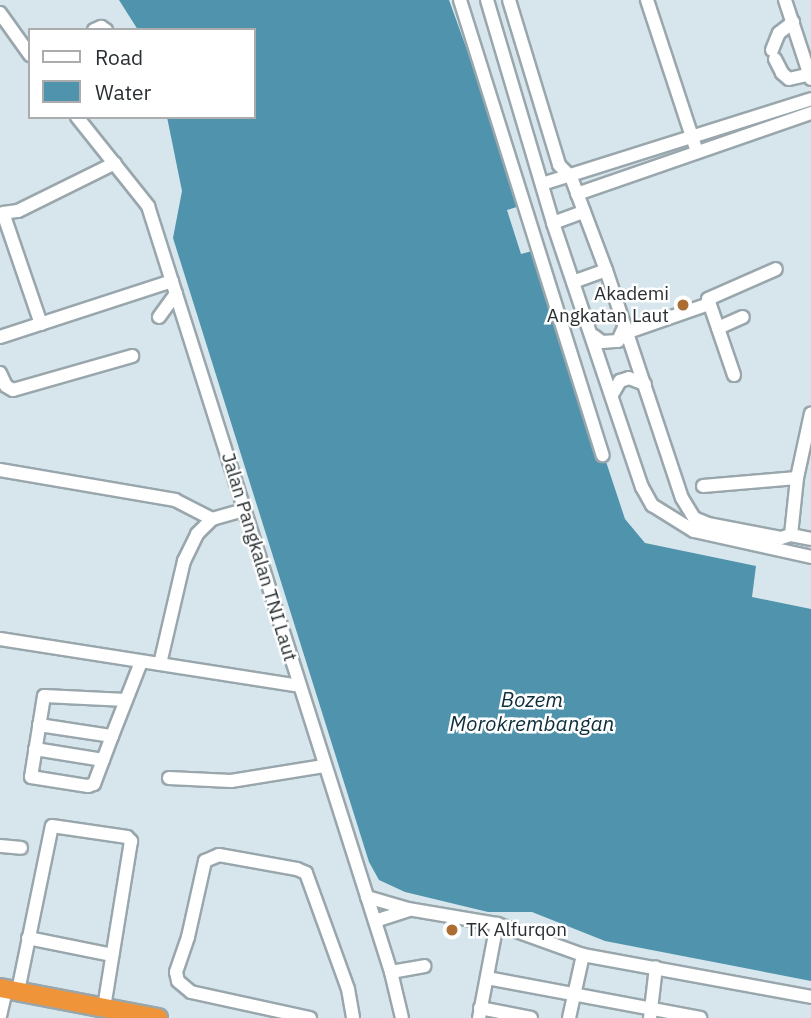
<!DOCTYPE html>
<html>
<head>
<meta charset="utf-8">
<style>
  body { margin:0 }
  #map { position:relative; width:811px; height:1018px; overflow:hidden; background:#d7e6ed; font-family:"IBM Plex Sans",sans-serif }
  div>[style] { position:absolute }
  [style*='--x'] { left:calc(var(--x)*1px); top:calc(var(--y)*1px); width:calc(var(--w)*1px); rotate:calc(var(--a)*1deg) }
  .water>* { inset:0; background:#4f93ac }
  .roads { filter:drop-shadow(2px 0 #99a7ad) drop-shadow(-2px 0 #99a7ad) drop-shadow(0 2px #99a7ad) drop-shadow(0 -2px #99a7ad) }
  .minor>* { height:12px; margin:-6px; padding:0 6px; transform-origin:6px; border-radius:6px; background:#fff }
  .highway>* { height:18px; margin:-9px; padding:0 9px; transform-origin:9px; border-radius:9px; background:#f09439 }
  .dots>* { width:19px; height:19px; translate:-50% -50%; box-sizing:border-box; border:4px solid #fff; border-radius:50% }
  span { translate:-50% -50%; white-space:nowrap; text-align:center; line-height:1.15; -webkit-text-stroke:5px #fff; paint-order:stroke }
  .poi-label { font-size:19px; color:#2a3032 }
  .right { translate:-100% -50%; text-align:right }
  .left { translate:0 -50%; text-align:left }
  .street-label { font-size:19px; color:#2a3032 }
  .water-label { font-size:21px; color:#0d2e3a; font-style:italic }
  .legend { position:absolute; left:28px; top:28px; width:228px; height:91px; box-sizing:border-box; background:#fff; border:2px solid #aaacad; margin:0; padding:9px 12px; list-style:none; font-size:21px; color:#2a3032 }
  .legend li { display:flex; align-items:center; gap:14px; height:35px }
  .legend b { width:35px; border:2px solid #aaacad }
</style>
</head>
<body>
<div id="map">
  <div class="water">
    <i style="clip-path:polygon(119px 0,449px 0,523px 205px,507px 210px,521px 254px,536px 250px,625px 519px,645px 543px,756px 566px,752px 597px,811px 609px,811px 981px,605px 941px,532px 912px,488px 912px,405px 892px,379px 880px,369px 862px,173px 238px,182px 191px,167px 117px,254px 117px,254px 30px,138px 30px)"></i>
  </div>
  <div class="roads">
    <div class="minor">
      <i style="--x:460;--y:0;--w:477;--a:72.6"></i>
      <i style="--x:487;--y:0;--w:233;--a:73.5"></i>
      <i style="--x:553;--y:223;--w:279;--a:71.4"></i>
      <i style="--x:642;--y:487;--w:21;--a:61"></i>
      <i style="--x:652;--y:505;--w:49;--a:31.8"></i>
      <i style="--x:694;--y:531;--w:120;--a:12.5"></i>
      <i style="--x:509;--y:0;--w:172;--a:73.1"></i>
      <i style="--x:559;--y:165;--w:17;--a:45"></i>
      <i style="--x:571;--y:177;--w:99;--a:69.4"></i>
      <i style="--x:606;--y:270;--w:240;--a:71.6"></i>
      <i style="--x:682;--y:498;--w:23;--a:59"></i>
      <i style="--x:694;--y:518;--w:15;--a:23"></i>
      <i style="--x:708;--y:524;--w:74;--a:10.9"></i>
      <i style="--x:781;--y:538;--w:10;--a:-17"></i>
      <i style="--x:791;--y:535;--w:20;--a:11"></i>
      <i style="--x:647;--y:0;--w:154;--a:71.8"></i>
      <i style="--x:785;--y:0;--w:83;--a:71.8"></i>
      <i style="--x:0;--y:13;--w:52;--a:54.5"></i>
      <i style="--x:94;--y:30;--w:8;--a:-23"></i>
      <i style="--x:101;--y:27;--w:6;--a:31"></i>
      <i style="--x:772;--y:50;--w:18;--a:-68"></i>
      <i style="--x:779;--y:33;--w:18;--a:-38"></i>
      <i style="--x:775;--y:59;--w:16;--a:63"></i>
      <i style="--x:782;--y:73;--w:9;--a:41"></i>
      <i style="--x:789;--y:79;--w:22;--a:-13"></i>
      <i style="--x:77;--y:117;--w:114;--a:51.4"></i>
      <i style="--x:148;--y:206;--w:804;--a:72.4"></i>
      <i style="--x:391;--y:972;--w:47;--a:76.6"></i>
      <i style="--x:542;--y:184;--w:282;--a:-17.5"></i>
      <i style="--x:577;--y:194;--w:248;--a:-19.1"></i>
      <i style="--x:553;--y:223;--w:33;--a:-20"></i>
      <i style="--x:573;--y:282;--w:35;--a:-20"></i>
      <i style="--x:159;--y:317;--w:29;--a:-54"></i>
      <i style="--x:41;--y:324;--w:117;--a:-108.9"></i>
      <i style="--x:3;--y:213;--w:15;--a:-8"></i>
      <i style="--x:18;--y:211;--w:108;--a:-26.3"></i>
      <i style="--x:718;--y:328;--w:27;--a:-24"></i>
      <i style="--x:628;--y:332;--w:86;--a:-19.1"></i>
      <i style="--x:594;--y:336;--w:10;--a:37"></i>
      <i style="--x:602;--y:342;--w:16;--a:-4"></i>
      <i style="--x:618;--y:341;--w:17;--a:-66"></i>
      <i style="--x:0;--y:337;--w:181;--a:-18"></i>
      <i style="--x:0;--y:373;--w:14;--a:65"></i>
      <i style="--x:6;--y:386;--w:8;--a:30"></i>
      <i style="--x:13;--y:390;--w:124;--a:-15.9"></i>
      <i style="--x:734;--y:375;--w:80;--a:-108.9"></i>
      <i style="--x:708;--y:299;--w:74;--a:-23.8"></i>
      <i style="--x:613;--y:393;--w:14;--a:-60"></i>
      <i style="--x:620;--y:381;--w:9;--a:-18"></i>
      <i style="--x:629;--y:378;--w:17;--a:21"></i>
      <i style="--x:0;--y:470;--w:178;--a:9.7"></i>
      <i style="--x:175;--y:500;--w:42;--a:27.2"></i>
      <i style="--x:703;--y:486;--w:94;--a:-4.9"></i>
      <i style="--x:791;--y:535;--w:57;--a:-84"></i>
      <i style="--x:797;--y:478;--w:66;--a:-77.8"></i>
      <i style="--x:0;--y:639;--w:303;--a:8.9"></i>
      <i style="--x:160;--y:664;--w:106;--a:-76.9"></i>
      <i style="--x:184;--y:561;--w:30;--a:-64"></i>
      <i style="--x:197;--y:534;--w:21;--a:-45"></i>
      <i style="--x:212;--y:519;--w:33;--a:-16"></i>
      <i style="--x:126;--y:700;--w:82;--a:-177.2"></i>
      <i style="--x:44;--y:696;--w:82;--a:99.1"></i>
      <i style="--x:31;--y:777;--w:58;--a:9"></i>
      <i style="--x:88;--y:786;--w:6;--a:-18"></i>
      <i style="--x:94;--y:784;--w:51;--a:-69.4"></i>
      <i style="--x:112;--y:736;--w:79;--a:-68.6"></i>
      <i style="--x:39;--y:725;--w:74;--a:8.6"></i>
      <i style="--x:35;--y:749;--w:69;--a:9.2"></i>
      <i style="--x:169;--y:778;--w:62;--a:2.8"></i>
      <i style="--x:231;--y:781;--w:94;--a:-9.2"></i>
      <i style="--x:0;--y:846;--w:21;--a:5"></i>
      <i style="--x:367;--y:897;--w:43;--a:16.3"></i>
      <i style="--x:408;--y:909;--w:90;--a:9.6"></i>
      <i style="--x:497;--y:924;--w:91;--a:19.8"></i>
      <i style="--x:583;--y:955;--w:232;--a:10.4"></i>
      <i style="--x:375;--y:921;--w:35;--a:-18"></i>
      <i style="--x:28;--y:938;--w:86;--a:11.4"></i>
      <i style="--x:391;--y:972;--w:34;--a:-10"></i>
      <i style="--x:487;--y:978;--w:217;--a:10.6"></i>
      <i style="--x:18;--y:991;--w:168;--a:-78.4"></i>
      <i style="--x:52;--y:826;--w:76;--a:8.3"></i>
      <i style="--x:127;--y:837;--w:6;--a:45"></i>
      <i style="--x:131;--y:841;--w:169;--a:99.2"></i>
      <i style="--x:480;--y:1008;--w:52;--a:11.1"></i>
      <i style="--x:0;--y:1016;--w:27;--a:-77"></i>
      <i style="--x:310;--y:1018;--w:122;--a:-167.7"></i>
      <i style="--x:191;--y:992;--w:17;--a:-140"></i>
      <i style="--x:178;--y:981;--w:9;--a:-103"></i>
      <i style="--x:176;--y:972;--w:37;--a:-71"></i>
      <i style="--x:188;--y:937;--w:78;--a:-77.4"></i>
      <i style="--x:205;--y:861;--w:15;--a:-23"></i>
      <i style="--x:219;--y:855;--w:79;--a:10.2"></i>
      <i style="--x:297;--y:869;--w:10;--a:24"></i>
      <i style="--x:306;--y:873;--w:123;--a:70.1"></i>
      <i style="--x:348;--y:989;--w:29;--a:80"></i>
      <i style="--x:479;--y:1018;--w:96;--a:-79.2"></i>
      <i style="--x:569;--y:1018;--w:65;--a:-77.5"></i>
      <i style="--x:650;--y:1018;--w:51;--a:-83.3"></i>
    </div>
    <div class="highway">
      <i style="--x:0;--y:988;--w:161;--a:10.8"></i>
    </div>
  </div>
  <div class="dots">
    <i style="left:683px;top:305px;background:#ab6d32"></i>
    <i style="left:452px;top:930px;background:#ab6d32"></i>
  </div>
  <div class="poi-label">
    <span class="right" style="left:669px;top:305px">Akademi<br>Angkatan Laut</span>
    <span class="left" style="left:466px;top:930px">TK Alfurqon</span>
  </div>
  <div class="street-label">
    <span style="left:259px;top:557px;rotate:73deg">Jalan Pangkalan TNI Laut</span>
  </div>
  <div class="water-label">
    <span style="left:532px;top:711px">Bozem<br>Morokrembangan</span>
  </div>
  <ul class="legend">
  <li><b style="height:9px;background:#fff"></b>Road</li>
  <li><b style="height:19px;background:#4f93ac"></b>Water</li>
  </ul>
</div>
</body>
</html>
